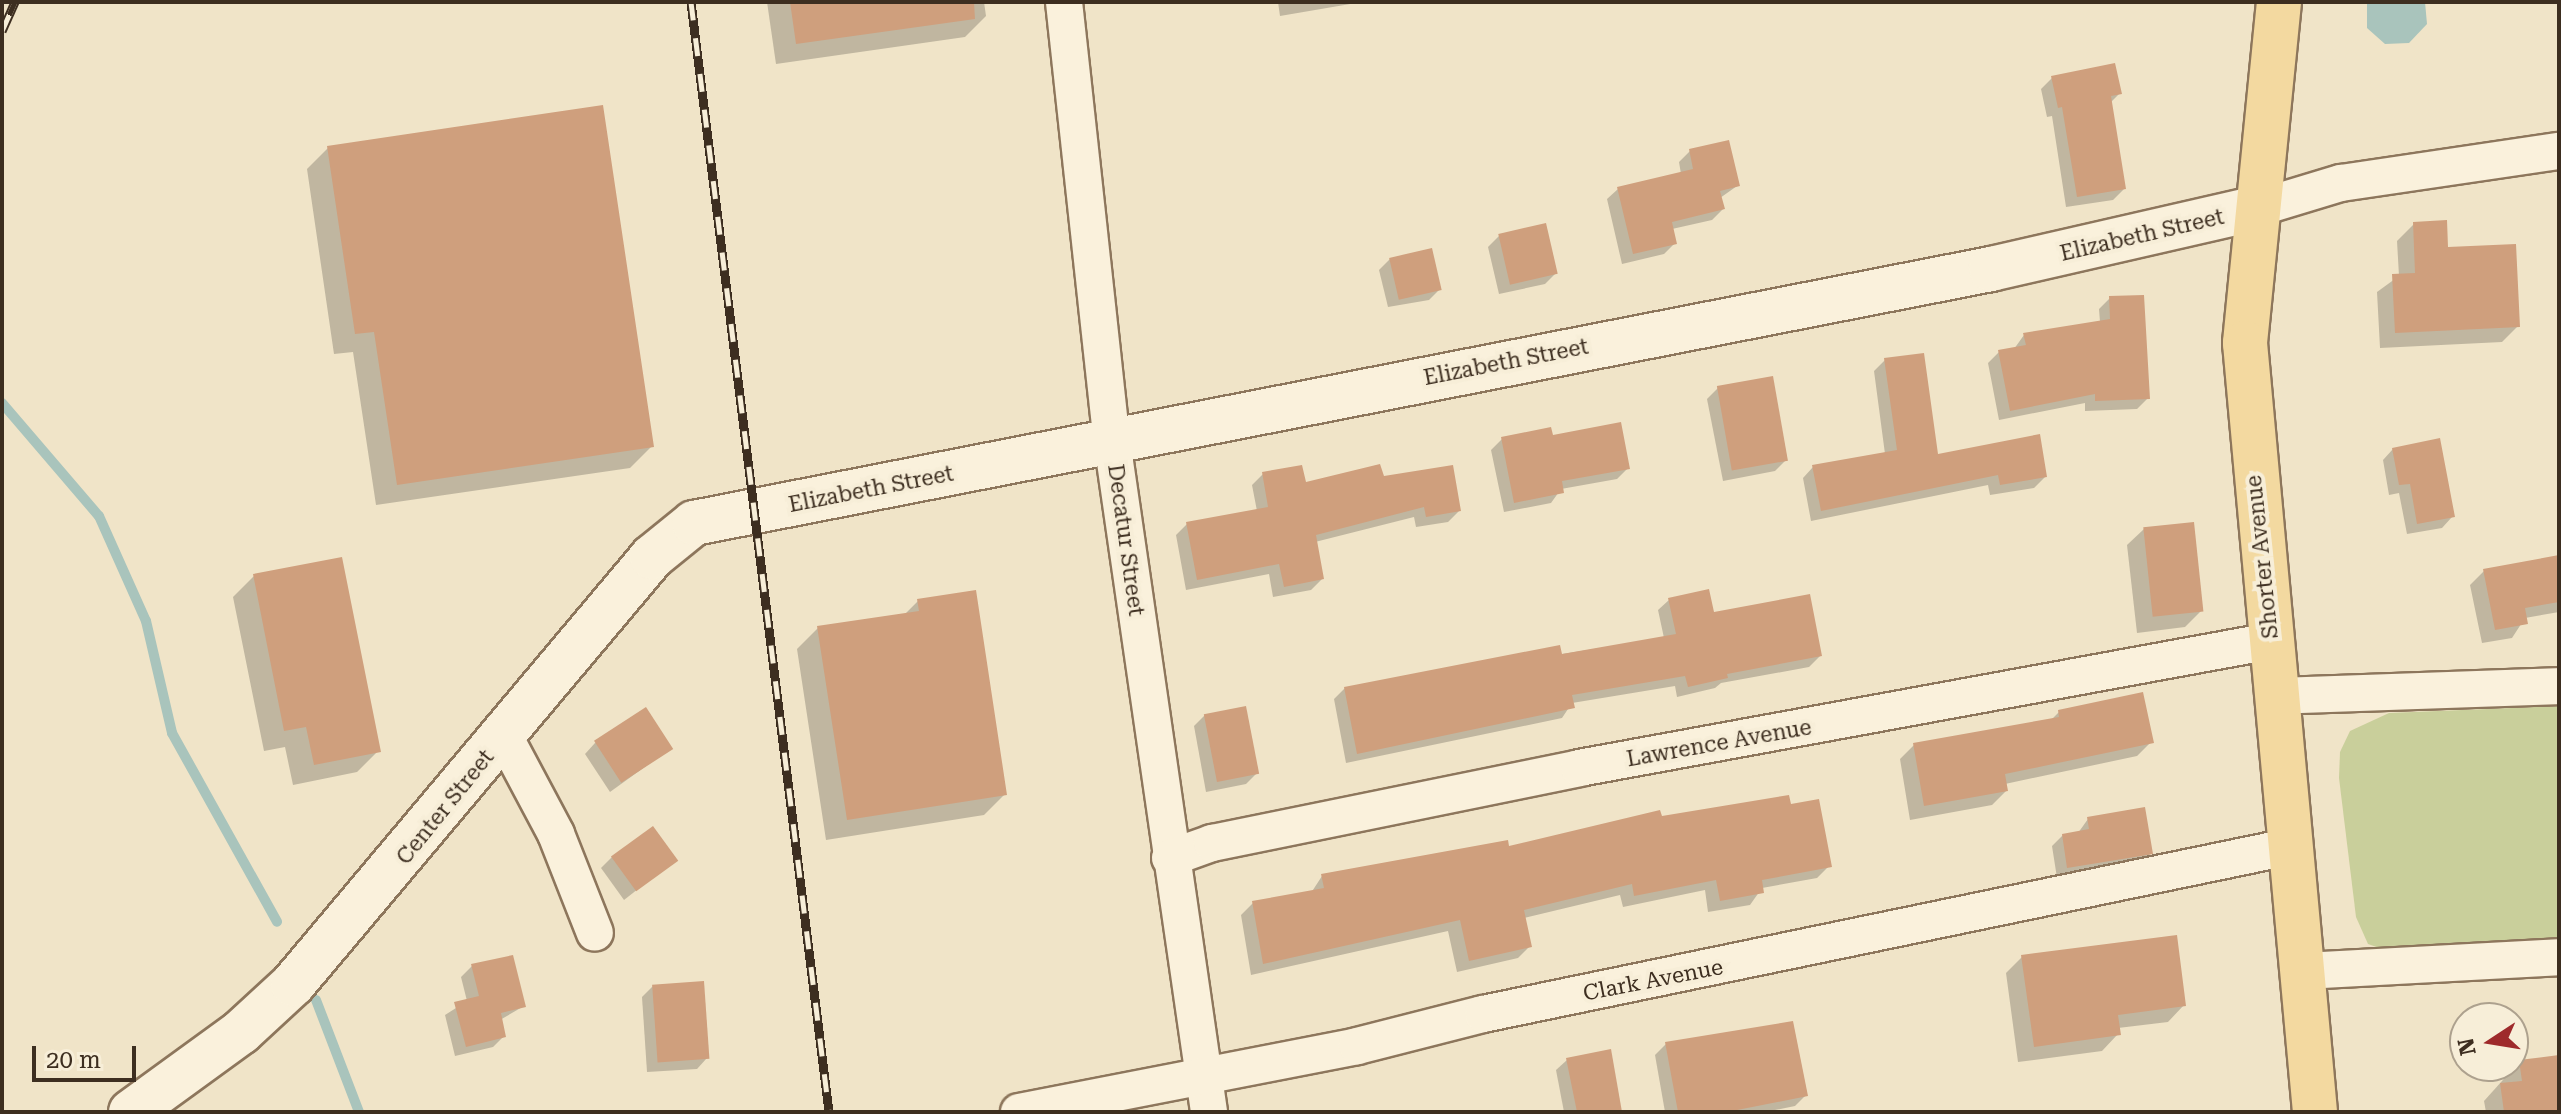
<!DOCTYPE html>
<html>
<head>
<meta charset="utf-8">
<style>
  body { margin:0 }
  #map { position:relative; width:2561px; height:1114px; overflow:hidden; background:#f0e4c8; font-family:"Roboto Serif",serif }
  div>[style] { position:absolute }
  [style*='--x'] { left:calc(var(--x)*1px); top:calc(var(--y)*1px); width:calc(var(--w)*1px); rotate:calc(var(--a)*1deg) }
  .green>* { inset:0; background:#c9cf9b }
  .water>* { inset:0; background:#a9c4bc }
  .shadow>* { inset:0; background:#0003 }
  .stream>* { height:10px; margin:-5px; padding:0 5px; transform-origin:5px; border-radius:5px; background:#a9c4bc }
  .building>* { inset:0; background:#cf9f7d; transform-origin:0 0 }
  .roads { filter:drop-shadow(2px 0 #8d765c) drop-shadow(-2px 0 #8d765c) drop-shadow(0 2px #8d765c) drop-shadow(0 -2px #8d765c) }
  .minor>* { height:36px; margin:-18px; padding:0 18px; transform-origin:18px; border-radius:18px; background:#faf1dc }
  .tertiary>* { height:44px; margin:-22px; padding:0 22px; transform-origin:22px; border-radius:22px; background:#faf1dc }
  .primary>* { height:44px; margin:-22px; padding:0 22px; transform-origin:22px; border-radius:22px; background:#f3d9a0 }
  .rail>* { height:9px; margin-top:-4.5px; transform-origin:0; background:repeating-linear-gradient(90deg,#f7eed8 0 18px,#3d2e20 0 36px); box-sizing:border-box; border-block:2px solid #3d2e20 }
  span { translate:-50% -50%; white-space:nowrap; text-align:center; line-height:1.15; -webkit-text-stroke:8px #f7eed8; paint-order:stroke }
  .street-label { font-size:22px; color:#3d2e20 }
  .frame { position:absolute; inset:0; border:4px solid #3d2e20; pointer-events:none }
  .north { position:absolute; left:2449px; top:1002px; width:80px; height:80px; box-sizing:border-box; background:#f7eed8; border:2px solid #ada18e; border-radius:50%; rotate:258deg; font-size:22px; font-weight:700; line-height:32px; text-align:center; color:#3d2e20 }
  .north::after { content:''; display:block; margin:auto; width:28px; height:36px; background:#9e2a2b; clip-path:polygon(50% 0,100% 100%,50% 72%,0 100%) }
  .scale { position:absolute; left:32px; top:1046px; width:104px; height:36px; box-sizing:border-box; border:4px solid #3d2e20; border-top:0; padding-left:10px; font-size:24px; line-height:28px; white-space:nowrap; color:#3d2e20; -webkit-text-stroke:6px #f7eed8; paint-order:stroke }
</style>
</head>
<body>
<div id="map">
  <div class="green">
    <i style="clip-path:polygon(2559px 706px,2559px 943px,2388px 951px,2368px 944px,2356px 917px,2339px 778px,2340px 752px,2350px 731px,2389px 713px)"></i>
  </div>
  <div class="water">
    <i style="clip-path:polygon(2367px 2px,2425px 2px,2427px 24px,2409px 43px,2385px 44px,2367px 28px)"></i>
  </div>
  <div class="shadow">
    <i style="clip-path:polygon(767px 2px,984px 2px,986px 16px,965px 37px,776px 64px)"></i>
    <i style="clip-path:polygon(1278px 2px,1362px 2px,1280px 16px)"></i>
    <i style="clip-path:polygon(2052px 78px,2119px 94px,2110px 103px,2124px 189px,2113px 200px,2066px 207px,2052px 116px,2047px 117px,2041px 89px)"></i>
    <i style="clip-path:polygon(328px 148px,651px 447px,630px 468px,376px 505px,353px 352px,334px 354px,307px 169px)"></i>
    <i style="clip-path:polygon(1690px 151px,1737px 186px,1720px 198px,1723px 209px,1712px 220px,1672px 229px,1675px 243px,1664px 254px,1622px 264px,1607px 199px,1618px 189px,1681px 174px,1679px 162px)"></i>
    <i style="clip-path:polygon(2414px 224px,2446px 249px,2518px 326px,2502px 342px,2380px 348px,2377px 292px,2399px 276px,2397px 241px)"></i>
    <i style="clip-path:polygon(1499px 236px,1556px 273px,1545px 284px,1499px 294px,1488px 247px)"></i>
    <i style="clip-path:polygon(1390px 259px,1440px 289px,1429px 300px,1388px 307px,1379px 270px)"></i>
    <i style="clip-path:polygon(2110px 298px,2148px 398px,2137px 409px,2085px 411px,2085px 403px,1999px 420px,1988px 363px,1999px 352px,2014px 349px,2024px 335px,2100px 322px,2099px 309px)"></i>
    <i style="clip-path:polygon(1885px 360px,1936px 456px,2045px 477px,2034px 488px,1990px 495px,1988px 485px,1811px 521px,1803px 478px,1813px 467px,1885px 454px,1874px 371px)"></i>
    <i style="clip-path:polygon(1718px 388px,1786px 460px,1775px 471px,1723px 481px,1707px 399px)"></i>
    <i style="clip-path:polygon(1551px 437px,1628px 468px,1617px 479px,1561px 489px,1551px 503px,1504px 512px,1491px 450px,1502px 439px)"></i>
    <i style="clip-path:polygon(2393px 449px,2452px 517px,2442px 528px,2407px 534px,2399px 493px,2389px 495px,2383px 460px)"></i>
    <i style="clip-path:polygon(1263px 474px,1304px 485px,1382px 479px,1459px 511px,1448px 522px,1416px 527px,1414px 517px,1315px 542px,1322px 579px,1311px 590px,1273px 597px,1269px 574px,1186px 590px,1176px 535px,1187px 524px,1257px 511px,1252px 485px)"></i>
    <i style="clip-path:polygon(2144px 529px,2201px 611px,2185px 627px,2137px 633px,2127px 545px)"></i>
    <i style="clip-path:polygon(2559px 560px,2559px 612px,2525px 618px,2512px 638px,2482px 643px,2470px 585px,2484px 571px)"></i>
    <i style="clip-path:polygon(254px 576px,378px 751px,357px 772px,293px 785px,285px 747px,264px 751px,233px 597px)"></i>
    <i style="clip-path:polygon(1669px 600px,1820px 656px,1809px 667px,1721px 683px,1715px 688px,1677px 697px,1675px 686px,1572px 703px,1562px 718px,1346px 763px,1334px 699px,1345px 688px,1664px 638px,1658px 610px)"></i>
    <i style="clip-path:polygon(918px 601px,1005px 794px,984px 815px,826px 840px,797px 649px,818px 628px,904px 615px)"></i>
    <i style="clip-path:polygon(2059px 712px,2151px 742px,2137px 756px,2005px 784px,2006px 791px,1992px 805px,1910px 820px,1900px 759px,1914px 745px,2050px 721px)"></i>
    <i style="clip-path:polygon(1205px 715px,1257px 773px,1246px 784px,1206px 792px,1194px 726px)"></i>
    <i style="clip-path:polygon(595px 743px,671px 748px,610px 792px,585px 754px)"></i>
    <i style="clip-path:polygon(1789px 806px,1829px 866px,1817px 878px,1762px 888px,1750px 905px,1708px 912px,1705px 890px,1623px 907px,1620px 895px,1524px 918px,1530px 946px,1518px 958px,1457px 972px,1448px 931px,1251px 975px,1241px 915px,1253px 903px,1311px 893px,1322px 876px,1508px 848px,1660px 818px)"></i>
    <i style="clip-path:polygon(2088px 819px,2151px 853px,2140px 864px,2057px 878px,2052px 846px,2063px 835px,2078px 833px)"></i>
    <i style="clip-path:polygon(612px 857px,675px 860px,624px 900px,601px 868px)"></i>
    <i style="clip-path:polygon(2022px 957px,2184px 1005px,2168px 1022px,2118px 1028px,2118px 1034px,2102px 1051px,2018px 1062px,2006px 973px)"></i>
    <i style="clip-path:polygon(472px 966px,524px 1006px,500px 1020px,504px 1036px,493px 1047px,455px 1056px,445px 1015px,467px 1001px,461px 977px)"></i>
    <i style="clip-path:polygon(653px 986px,707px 1058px,697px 1069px,647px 1072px,642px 997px)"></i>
    <i style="clip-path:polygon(1666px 1044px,1806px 1095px,1795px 1106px,1765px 1112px,1665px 1112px,1655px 1055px)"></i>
    <i style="clip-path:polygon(2559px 1057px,2559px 1112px,2486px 1112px,2484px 1101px,2520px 1061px)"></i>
    <i style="clip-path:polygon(1567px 1060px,1620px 1112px,1564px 1112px,1556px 1070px)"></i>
  </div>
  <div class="stream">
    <i style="--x:2;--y:403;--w:149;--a:49.4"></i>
    <i style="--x:99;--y:516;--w:115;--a:65.9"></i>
    <i style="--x:146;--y:621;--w:115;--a:76.9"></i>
    <i style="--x:172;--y:733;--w:216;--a:60.9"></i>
    <i style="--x:316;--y:1000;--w:120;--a:69"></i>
  </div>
  <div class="building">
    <i style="clip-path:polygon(790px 2px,974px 2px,975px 19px,796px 44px)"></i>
    <i style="clip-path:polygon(2115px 63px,2122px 94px,2111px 96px,2126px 189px,2077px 197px,2062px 107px,2058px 108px,2051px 76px)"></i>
    <i style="clip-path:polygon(603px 105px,654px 447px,397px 485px,374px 332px,355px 334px,327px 146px)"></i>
    <i style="clip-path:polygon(1729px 140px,1740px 186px,1720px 191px,1725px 209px,1672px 222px,1677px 244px,1633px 254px,1617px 187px,1693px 169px,1689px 149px)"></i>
    <i style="clip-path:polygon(2447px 220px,2448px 247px,2516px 244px,2520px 327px,2395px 333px,2392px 274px,2415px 273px,2413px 222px)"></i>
    <i style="left:1546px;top:223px;width:52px;height:49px;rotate:77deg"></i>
    <i style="left:1432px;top:248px;width:43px;height:44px;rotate:77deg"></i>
    <i style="clip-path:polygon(2144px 295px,2150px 399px,2095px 401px,2095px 394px,2010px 411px,1998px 350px,2026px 345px,2023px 333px,2110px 319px,2109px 296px)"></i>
    <i style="clip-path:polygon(1924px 353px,1938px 454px,2040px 434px,2047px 477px,2000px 485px,1998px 475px,1821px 511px,1812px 465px,1897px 450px,1884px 358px)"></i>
    <i style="left:1773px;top:376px;width:86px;height:57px;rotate:80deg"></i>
    <i style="clip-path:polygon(1621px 422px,1630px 469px,1562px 481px,1564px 493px,1514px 503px,1501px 437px,1551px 427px,1553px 435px)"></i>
    <i style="clip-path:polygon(2440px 438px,2455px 517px,2417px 524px,2410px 484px,2399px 485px,2392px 448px)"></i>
    <i style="clip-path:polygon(1380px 464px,1384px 476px,1453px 465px,1461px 511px,1426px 517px,1424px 507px,1316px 535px,1324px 579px,1284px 587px,1279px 564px,1197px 580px,1186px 522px,1268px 507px,1262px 472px,1302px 465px,1306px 482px)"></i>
    <i style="left:2194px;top:522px;width:90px;height:51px;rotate:84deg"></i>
    <i style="clip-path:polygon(2559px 555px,2559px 602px,2525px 608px,2528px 624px,2495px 630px,2483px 569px)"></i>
    <i style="clip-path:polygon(342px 557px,381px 752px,314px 765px,306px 727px,284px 731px,253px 574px)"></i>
    <i style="clip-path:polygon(1709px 589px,1714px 612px,1810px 594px,1822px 656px,1727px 674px,1728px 678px,1688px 687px,1685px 676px,1572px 695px,1575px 708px,1357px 754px,1344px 687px,1560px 645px,1562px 654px,1676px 634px,1668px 598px)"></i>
    <i style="clip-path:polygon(976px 590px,1007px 795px,847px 820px,817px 626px,919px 611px,917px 599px)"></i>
    <i style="clip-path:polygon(2143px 692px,2154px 743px,2005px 774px,2008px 791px,1924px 806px,1913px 743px,2059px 717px,2058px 710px)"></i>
    <i style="left:1246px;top:706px;width:69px;height:43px;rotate:79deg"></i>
    <i style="left:646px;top:707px;width:50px;height:62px;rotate:57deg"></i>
    <i style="clip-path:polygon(1789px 795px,1791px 804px,1819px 799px,1832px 867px,1762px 880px,1764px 893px,1720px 901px,1716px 880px,1634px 896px,1632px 884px,1524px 910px,1532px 947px,1469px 961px,1460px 920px,1263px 964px,1252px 901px,1324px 888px,1321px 874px,1508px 840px,1509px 846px,1660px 810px,1662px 816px)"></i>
    <i style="clip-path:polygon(2145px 807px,2153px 854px,2067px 868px,2062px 834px,2089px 829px,2087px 817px)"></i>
    <i style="left:653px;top:826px;width:43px;height:52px;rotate:54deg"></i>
    <i style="clip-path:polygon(2177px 935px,2186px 1006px,2118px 1015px,2121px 1035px,2034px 1047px,2021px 955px)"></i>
    <i style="clip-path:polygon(513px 955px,526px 1007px,501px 1013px,506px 1037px,466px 1047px,454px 1002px,479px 996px,471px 964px)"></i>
    <i style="left:704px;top:981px;width:78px;height:52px;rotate:86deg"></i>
    <i style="clip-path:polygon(1793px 1021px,1808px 1096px,1727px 1112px,1678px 1112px,1665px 1042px)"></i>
    <i style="clip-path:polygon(1611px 1049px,1622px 1112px,1577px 1112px,1566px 1058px)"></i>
    <i style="clip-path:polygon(2559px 1055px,2559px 1112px,2504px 1112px,2500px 1083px,2522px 1081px,2519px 1060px)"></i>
  </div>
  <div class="roads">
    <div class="minor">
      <i style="--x:1064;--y:2;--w:442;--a:83.8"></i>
      <i style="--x:1112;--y:441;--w:678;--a:81.77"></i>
      <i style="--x:2258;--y:208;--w:87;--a:-16.8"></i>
      <i style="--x:2341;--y:183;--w:220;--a:-8.4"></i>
      <i style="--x:2275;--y:696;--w:284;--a:-2"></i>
      <i style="--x:504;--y:736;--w:111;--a:62"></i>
      <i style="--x:556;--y:834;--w:106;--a:68.5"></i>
      <i style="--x:1170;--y:858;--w:45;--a:-19.7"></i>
      <i style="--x:1212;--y:843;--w:375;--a:-11.5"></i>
      <i style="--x:1579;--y:768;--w:704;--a:-10.4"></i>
      <i style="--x:2303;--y:971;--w:256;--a:-3.1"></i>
      <i style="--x:1019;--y:1112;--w:344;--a:-11"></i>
      <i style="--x:1357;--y:1046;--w:130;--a:-14.3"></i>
      <i style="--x:1483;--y:1014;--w:822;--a:-11.72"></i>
    </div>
    <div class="tertiary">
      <i style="--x:131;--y:1112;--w:136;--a:-36"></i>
      <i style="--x:241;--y:1032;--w:71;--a:-42.7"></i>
      <i style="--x:293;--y:984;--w:558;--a:-49.94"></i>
      <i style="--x:652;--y:557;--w:54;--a:-39"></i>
      <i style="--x:694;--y:523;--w:1322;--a:-11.08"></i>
      <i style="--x:1991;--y:269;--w:274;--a:-12.9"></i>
    </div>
    <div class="primary">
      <i style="--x:2279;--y:2;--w:343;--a:95.7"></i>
      <i style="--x:2245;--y:343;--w:772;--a:84.8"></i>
    </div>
  </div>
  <div class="rail">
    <i style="--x:691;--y:2;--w:1119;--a:82.91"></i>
    <i style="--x:2;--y:31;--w:32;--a:-66"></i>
  </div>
  <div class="street-label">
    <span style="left:2142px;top:235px;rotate:-13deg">Elizabeth Street</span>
    <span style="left:1506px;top:362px;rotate:-11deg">Elizabeth Street</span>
    <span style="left:871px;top:489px;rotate:-11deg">Elizabeth Street</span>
    <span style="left:1126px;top:540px;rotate:82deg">Decatur Street</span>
    <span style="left:2262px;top:557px;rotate:-96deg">Shorter Avenue</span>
    <span style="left:1719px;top:743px;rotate:-10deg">Lawrence Avenue</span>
    <span style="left:445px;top:807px;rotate:-51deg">Center Street</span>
    <span style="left:1653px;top:980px;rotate:-11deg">Clark Avenue</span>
  </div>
  <div class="frame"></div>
  <div class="north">N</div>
  <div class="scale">20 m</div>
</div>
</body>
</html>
